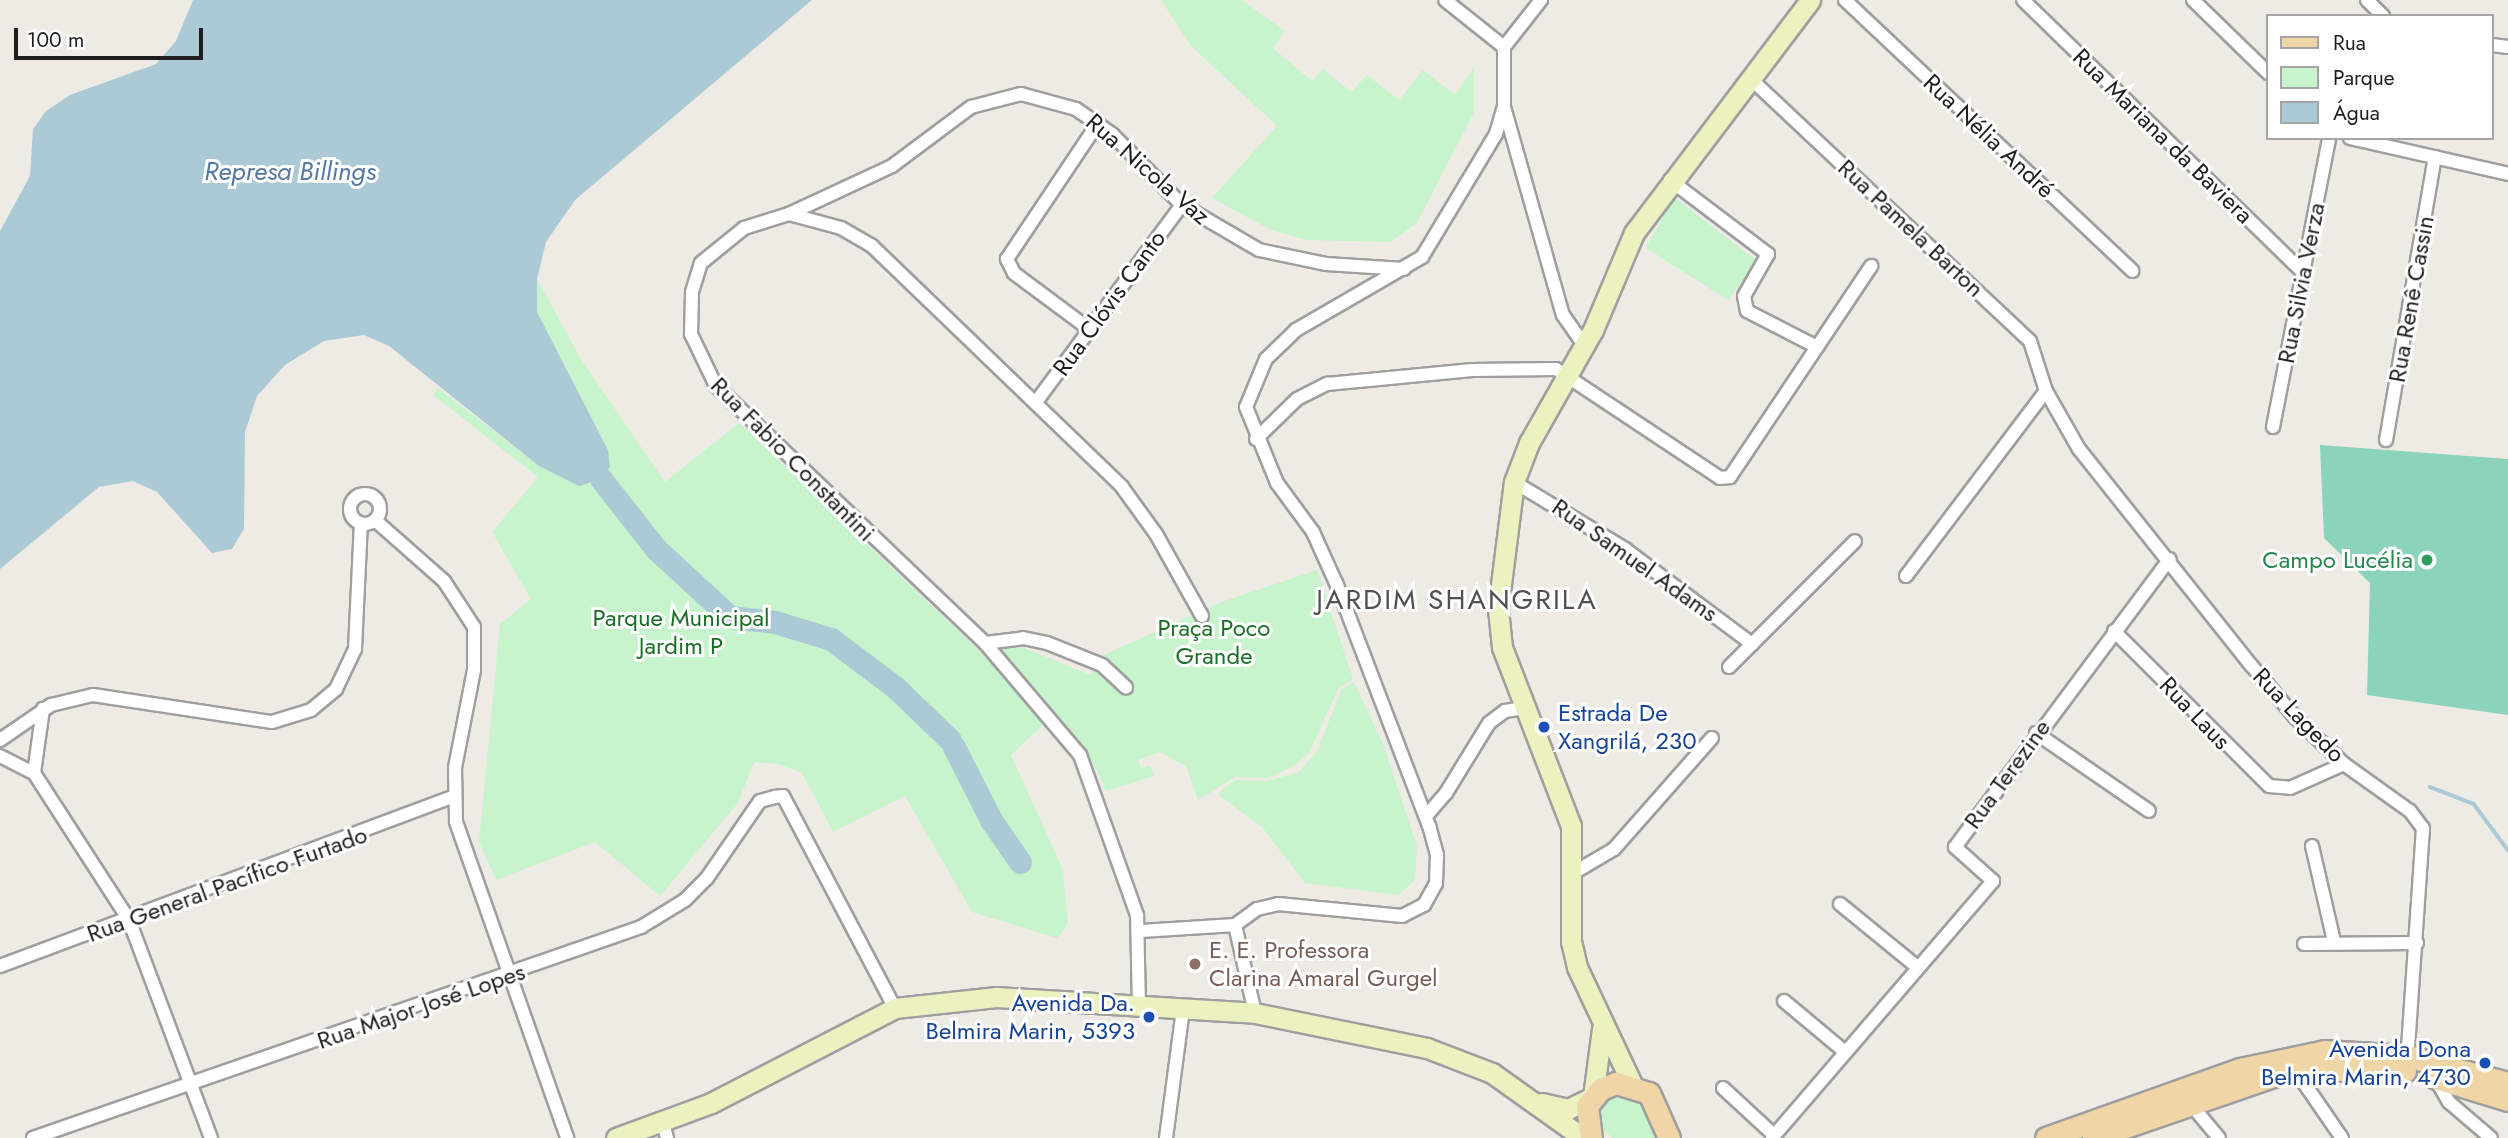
<!DOCTYPE html>
<html>
<head>
<meta charset="utf-8">
<style>
  body { margin:0 }
  #map { position:relative; width:2508px; height:1138px; overflow:hidden; background:#eeebe5; font-family:Jost,sans-serif }
  div>[style] { position:absolute }
  [style*='--x'] { left:calc(var(--x)*1px); top:calc(var(--y)*1px); width:calc(var(--w)*1px); rotate:calc(var(--a)*1deg) }
  .park>* { inset:0; background:#c7f3cd }
  .pitch>* { inset:0; background:#8cd3bc }
  .water>* { inset:0; background:#abcad6 }
  .stream>* { height:3.5px; margin:-1.75px; padding:0 1.75px; transform-origin:1.75px; border-radius:1.75px; background:#abcad6 }
  .river>* { height:23px; margin:-11.5px; padding:0 11.5px; transform-origin:11.5px; border-radius:11.5px; background:#abcad6 }
  .roads { filter:drop-shadow(2px 0 #9f9f9f) drop-shadow(-2px 0 #9f9f9f) drop-shadow(0 2px #9f9f9f) drop-shadow(0 -2px #9f9f9f) }
  .minor>* { height:12px; margin:-6px; padding:0 6px; transform-origin:6px; border-radius:6px; background:#fff }
  .minor>.ring { margin:-6px; padding:0; box-sizing:content-box; background:none; border:12px solid #fff; border-radius:50% }
  .secondary>* { height:19px; margin:-9.5px; padding:0 9.5px; transform-origin:9.5px; border-radius:9.5px; background:#ecf2bf }
  .primary>* { height:21px; margin:-10.5px; padding:0 10.5px; transform-origin:10.5px; border-radius:10.5px; background:#f0d5a7 }
  .dots>* { width:19px; height:19px; translate:-50% -50%; box-sizing:border-box; border:4px solid #fff; border-radius:50% }
  span { translate:-50% -50%; white-space:nowrap; text-align:center; line-height:1.15; -webkit-text-stroke:6px #fff; paint-order:stroke }
  .street-label { font-size:24px; color:#1e1e1e }
  .leisure-label { font-size:24px; color:#27864d }
  .right { translate:-100% -50%; text-align:right }
  .park-label { font-size:24px; color:#196f25 }
  .transit-label { font-size:24px; color:#164399 }
  .left { translate:0 -50%; text-align:left }
  .education-label { font-size:24px; color:#785e54 }
  .water-label { font-size:26px; color:#5678a2; font-style:italic }
  .quarter-label { font-size:28px; color:#515151; letter-spacing:2px }
  .legend { position:absolute; left:2266px; top:14px; width:228px; height:126px; box-sizing:border-box; background:#fff; border:2px solid #a5a5a5; margin:0; padding:9px 12px; list-style:none; font-size:21px; color:#1e1e1e }
  .legend li { display:flex; align-items:center; gap:14px; height:35px }
  .legend b { width:35px; border:2px solid #a5a5a5 }
  .scale { position:absolute; left:14px; top:28px; width:189px; height:32px; box-sizing:border-box; border:4px solid #1e1e1e; border-top:0; padding-left:9px; font-size:21px; line-height:24px; white-space:nowrap; color:#1e1e1e; -webkit-text-stroke:5px #fff; paint-order:stroke }
</style>
</head>
<body>
<div id="map">
  <div class="park">
    <i style="clip-path:polygon(1161px 0,1242px 0,1285px 31px,1273px 48px,1312px 81px,1323px 69px,1351px 92px,1367px 75px,1399px 100px,1423px 70px,1455px 95px,1474px 68px,1474px 112px,1417px 223px,1390px 242px,1307px 240px,1271px 230px,1212px 198px,1277px 126px,1191px 46px)"></i>
    <i style="clip-path:polygon(1674px 197px,1758px 262px,1728px 300px,1646px 248px)"></i>
    <i style="clip-path:polygon(537px 279px,582px 361px,665px 482px,739px 423px,991px 662px,1044px 724px,1011px 755px,1063px 870px,1068px 924px,1057px 938px,972px 912px,905px 796px,833px 832px,802px 773px,779px 764px,754px 762px,738px 803px,660px 896px,595px 842px,496px 880px,479px 842px,500px 624px,531px 599px,492px 532px,538px 477px,433px 395px,438px 388px,539px 466px,608px 450px,537px 312px)"></i>
    <i style="clip-path:polygon(1317px 570px,1353px 679px,1338px 689px,1309px 753px,1297px 764px,1269px 778px,1235px 777px,1198px 800px,1186px 766px,1160px 752px,1138px 760px,1141px 768px,1150px 765px,1154px 776px,1106px 791px,1094px 765px,997px 653px,1001px 645px,1024px 648px,1091px 675px,1099px 657px,1224px 601px)"></i>
    <i style="clip-path:polygon(1354px 682px,1383px 744px,1417px 846px,1415px 880px,1398px 895px,1305px 883px,1262px 827px,1217px 794px,1235px 780px,1268px 781px,1299px 772px,1316px 753px,1342px 689px)"></i>
    <i style="clip-path:polygon(1641px 1091px,1662px 1138px,1612px 1138px,1598px 1124px,1596px 1102px,1600px 1095px)"></i>
  </div>
  <div class="pitch">
    <i style="clip-path:polygon(2320px 445px,2508px 459px,2508px 715px,2367px 695px,2370px 583px,2324px 538px)"></i>
  </div>
  <div class="water">
    <i style="clip-path:polygon(193px 0,812px 0,575px 200px,546px 242px,537px 279px,537px 312px,608px 450px,610px 467px,601px 479px,579px 486px,539px 466px,389px 346px,364px 335px,324px 341px,285px 365px,257px 396px,245px 432px,244px 529px,232px 549px,212px 553px,157px 492px,133px 481px,99px 487px,0 569px,0 231px,30px 176px,33px 129px,46px 111px,70px 95px,156px 64px,176px 41px)"></i>
  </div>
  <div class="stream">
    <i style="--x:2430;--y:787;--w:47;--a:21.1"></i>
    <i style="--x:2474;--y:804;--w:57;--a:53.5"></i>
  </div>
  <div class="river">
    <i style="--x:601;--y:479;--w:89;--a:51.8"></i>
    <i style="--x:656;--y:549;--w:100;--a:42.6"></i>
    <i style="--x:730;--y:617;--w:45;--a:6.3"></i>
    <i style="--x:775;--y:622;--w:59;--a:16.9"></i>
    <i style="--x:831;--y:639;--w:80;--a:36.9"></i>
    <i style="--x:895;--y:687;--w:76;--a:43.9"></i>
    <i style="--x:954;--y:747;--w:82;--a:63.1"></i>
    <i style="--x:991;--y:820;--w:51;--a:55.4"></i>
  </div>
  <div class="roads">
    <div class="minor">
      <i style="--x:1845;--y:0;--w:395;--a:43.3"></i>
      <i style="--x:2023;--y:0;--w:389;--a:44.2"></i>
      <i style="--x:2193;--y:0;--w:105;--a:44.2"></i>
      <i style="--x:2367;--y:0;--w:23;--a:45"></i>
      <i style="--x:2492;--y:45;--w:16;--a:7"></i>
      <i style="--x:1504;--y:47;--w:60;--a:-51.8"></i>
      <i style="--x:1752;--y:80;--w:381;--a:43.2"></i>
      <i style="--x:2030;--y:341;--w:52;--a:72.3"></i>
      <i style="--x:2046;--y:391;--w:67;--a:60.4"></i>
      <i style="--x:2079;--y:449;--w:276;--a:51.5"></i>
      <i style="--x:2251;--y:665;--w:68;--a:49.8"></i>
      <i style="--x:2295;--y:717;--w:68;--a:43.8"></i>
      <i style="--x:2344;--y:764;--w:81;--a:35.5"></i>
      <i style="--x:2410;--y:811;--w:21;--a:53"></i>
      <i style="--x:2423;--y:828;--w:233;--a:93.9"></i>
      <i style="--x:1504;--y:107;--w:216;--a:74.2"></i>
      <i style="--x:1563;--y:315;--w:39;--a:55"></i>
      <i style="--x:2350;--y:138;--w:162;--a:12.8"></i>
      <i style="--x:1670;--y:180;--w:123;--a:37.1"></i>
      <i style="--x:1768;--y:254;--w:48;--a:119.7"></i>
      <i style="--x:1744;--y:296;--w:15;--a:79"></i>
      <i style="--x:1747;--y:311;--w:79;--a:27.2"></i>
      <i style="--x:789;--y:214;--w:114;--a:-25"></i>
      <i style="--x:892;--y:166;--w:99;--a:-36.8"></i>
      <i style="--x:971;--y:107;--w:52;--a:-14.6"></i>
      <i style="--x:1021;--y:94;--w:57;--a:15.3"></i>
      <i style="--x:1076;--y:109;--w:44;--a:34.8"></i>
      <i style="--x:1112;--y:134;--w:100;--a:45.4"></i>
      <i style="--x:1182;--y:205;--w:89;--a:30.3"></i>
      <i style="--x:1259;--y:250;--w:68;--a:11.8"></i>
      <i style="--x:1326;--y:264;--w:78;--a:3.7"></i>
      <i style="--x:1089;--y:329;--w:94;--a:-143.3"></i>
      <i style="--x:1014;--y:273;--w:16;--a:-117"></i>
      <i style="--x:1007;--y:259;--w:164;--a:-56.2"></i>
      <i style="--x:1036;--y:402;--w:245;--a:-53.5"></i>
      <i style="--x:2273;--y:427;--w:294;--a:-79"></i>
      <i style="--x:1256;--y:439;--w:57;--a:-44.3"></i>
      <i style="--x:1297;--y:399;--w:34;--a:-27"></i>
      <i style="--x:1327;--y:384;--w:146;--a:-5.5"></i>
      <i style="--x:1472;--y:370;--w:84;--a:-0.7"></i>
      <i style="--x:1556;--y:369;--w:197;--a:33.6"></i>
      <i style="--x:1720;--y:478;--w:10;--a:-6"></i>
      <i style="--x:1730;--y:477;--w:254;--a:-56.2"></i>
      <i style="--x:2386;--y:440;--w:287;--a:-80.2"></i>
      <i style="--x:1514;--y:482;--w:130;--a:31.1"></i>
      <i style="--x:1625;--y:549;--w:159;--a:36.8"></i>
      <i class="ring" style="left:350px;top:494px;width:18px;height:18px"></i>
      <i style="--x:376;--y:521;--w:91;--a:41.4"></i>
      <i style="--x:444;--y:581;--w:55;--a:56.9"></i>
      <i style="--x:474;--y:627;--w:43;--a:90"></i>
      <i style="--x:474;--y:670;--w:100;--a:101"></i>
      <i style="--x:455;--y:768;--w:54;--a:88.9"></i>
      <i style="--x:456;--y:822;--w:335;--a:70.6"></i>
      <i style="--x:1906;--y:576;--w:232;--a:-52.9"></i>
      <i style="--x:2114;--y:631;--w:219;--a:45"></i>
      <i style="--x:2269;--y:786;--w:21;--a:5"></i>
      <i style="--x:2290;--y:788;--w:59;--a:-24"></i>
      <i style="--x:985;--y:643;--w:38;--a:-7"></i>
      <i style="--x:1023;--y:638;--w:25;--a:12"></i>
      <i style="--x:1047;--y:643;--w:59;--a:21.8"></i>
      <i style="--x:1102;--y:665;--w:33;--a:43"></i>
      <i style="--x:1729;--y:667;--w:178;--a:-45"></i>
      <i style="--x:2036;--y:733;--w:137;--a:34.6"></i>
      <i style="--x:0;--y:740;--w:62;--a:-34.5"></i>
      <i style="--x:51;--y:705;--w:43;--a:-13.4"></i>
      <i style="--x:93;--y:695;--w:181;--a:8.6"></i>
      <i style="--x:272;--y:722;--w:41;--a:-17.1"></i>
      <i style="--x:311;--y:710;--w:33;--a:-40"></i>
      <i style="--x:336;--y:689;--w:44;--a:-64.6"></i>
      <i style="--x:355;--y:649;--w:125;--a:-87.3"></i>
      <i style="--x:0;--y:756;--w:38;--a:27"></i>
      <i style="--x:34;--y:773;--w:175;--a:57.1"></i>
      <i style="--x:129;--y:920;--w:233;--a:69.4"></i>
      <i style="--x:34;--y:773;--w:65;--a:-82"></i>
      <i style="--x:1426;--y:816;--w:30;--a:-49"></i>
      <i style="--x:1446;--y:793;--w:82;--a:-58.4"></i>
      <i style="--x:1489;--y:723;--w:20;--a:-37"></i>
      <i style="--x:1505;--y:711;--w:19;--a:-9"></i>
      <i style="--x:2312;--y:846;--w:98;--a:77"></i>
      <i style="--x:1575;--y:872;--w:45;--a:-30.5"></i>
      <i style="--x:1614;--y:849;--w:148;--a:-48.6"></i>
      <i style="--x:1840;--y:904;--w:98;--a:39.2"></i>
      <i style="--x:1235;--y:925;--w:27;--a:-36"></i>
      <i style="--x:1257;--y:909;--w:22;--a:-13"></i>
      <i style="--x:1278;--y:904;--w:125;--a:5.5"></i>
      <i style="--x:1402;--y:916;--w:25;--a:-27"></i>
      <i style="--x:1424;--y:905;--w:25;--a:-61"></i>
      <i style="--x:1436;--y:883;--w:28;--a:-88"></i>
      <i style="--x:1437;--y:855;--w:30;--a:-105"></i>
      <i style="--x:1429;--y:826;--w:260;--a:-110.9"></i>
      <i style="--x:1336;--y:583;--w:56;--a:-114.3"></i>
      <i style="--x:1313;--y:532;--w:61;--a:-126.3"></i>
      <i style="--x:1277;--y:483;--w:82;--a:-112.2"></i>
      <i style="--x:1246;--y:407;--w:52;--a:-67.4"></i>
      <i style="--x:1266;--y:359;--w:42;--a:-44"></i>
      <i style="--x:1296;--y:330;--w:146;--a:-30.1"></i>
      <i style="--x:1422;--y:257;--w:144;--a:-59"></i>
      <i style="--x:1496;--y:134;--w:29;--a:-74"></i>
      <i style="--x:1504;--y:106;--w:59;--a:-90"></i>
      <i style="--x:1504;--y:47;--w:75;--a:-141.5"></i>
      <i style="--x:1141;--y:931;--w:94;--a:-3.7"></i>
      <i style="--x:1235;--y:925;--w:90;--a:77.2"></i>
      <i style="--x:2304;--y:944;--w:113;--a:-0.5"></i>
      <i style="--x:0;--y:966;--w:483;--a:-20.5"></i>
      <i style="--x:1784;--y:1001;--w:78;--a:39.8"></i>
      <i style="--x:1139;--y:1008;--w:93;--a:-91.2"></i>
      <i style="--x:1137;--y:915;--w:170;--a:-109.6"></i>
      <i style="--x:1080;--y:755;--w:147;--a:-130.3"></i>
      <i style="--x:985;--y:643;--w:372;--a:-136.3"></i>
      <i style="--x:716;--y:386;--w:58;--a:-115.7"></i>
      <i style="--x:691;--y:334;--w:42;--a:-88.6"></i>
      <i style="--x:692;--y:292;--w:30;--a:-73"></i>
      <i style="--x:701;--y:263;--w:55;--a:-39.1"></i>
      <i style="--x:744;--y:228;--w:47;--a:-17.3"></i>
      <i style="--x:789;--y:214;--w:54;--a:15.1"></i>
      <i style="--x:841;--y:228;--w:36;--a:30"></i>
      <i style="--x:872;--y:246;--w:347;--a:43.9"></i>
      <i style="--x:1122;--y:487;--w:58;--a:54.1"></i>
      <i style="--x:1156;--y:534;--w:94;--a:60.7"></i>
      <i style="--x:2293;--y:1067;--w:86;--a:55.4"></i>
      <i style="--x:2435;--y:1078;--w:28;--a:60"></i>
      <i style="--x:2449;--y:1102;--w:55;--a:40.6"></i>
      <i style="--x:1723;--y:1088;--w:69;--a:42.7"></i>
      <i style="--x:2188;--y:1101;--w:48;--a:50"></i>
      <i style="--x:663;--y:1123;--w:16;--a:75"></i>
      <i style="--x:33;--y:1138;--w:644;--a:-19.14"></i>
      <i style="--x:641;--y:927;--w:52;--a:-31.5"></i>
      <i style="--x:685;--y:900;--w:31;--a:-45"></i>
      <i style="--x:707;--y:878;--w:93;--a:-55.5"></i>
      <i style="--x:760;--y:801;--w:16;--a:-15"></i>
      <i style="--x:775;--y:797;--w:8;--a:-7"></i>
      <i style="--x:783;--y:796;--w:240;--a:62.2"></i>
      <i style="--x:1166;--y:1138;--w:130;--a:-82.5"></i>
      <i style="--x:1772;--y:1138;--w:339;--a:-49.3"></i>
      <i style="--x:1993;--y:881;--w:51;--a:-138.2"></i>
      <i style="--x:1955;--y:847;--w:359;--a:-53.3"></i>
    </div>
    <div class="secondary">
      <i style="--x:1632;--y:1084;--w:129;--a:-115.2"></i>
      <i style="--x:1577;--y:967;--w:26;--a:-103"></i>
      <i style="--x:1571;--y:942;--w:116;--a:-90"></i>
      <i style="--x:1571;--y:826;--w:192;--a:-111.1"></i>
      <i style="--x:1502;--y:647;--w:39;--a:-96"></i>
      <i style="--x:1498;--y:608;--w:127;--a:-82.8"></i>
      <i style="--x:1514;--y:482;--w:42;--a:-69"></i>
      <i style="--x:1529;--y:443;--w:130;--a:-60.5"></i>
      <i style="--x:1593;--y:330;--w:105;--a:-67.1"></i>
      <i style="--x:1634;--y:233;--w:292;--a:-52.9"></i>
      <i style="--x:1542;--y:1103;--w:27;--a:13"></i>
      <i style="--x:1568;--y:1109;--w:28;--a:-26"></i>
      <i style="--x:1593;--y:1097;--w:69;--a:-82.5"></i>
      <i style="--x:616;--y:1138;--w:101;--a:-20.2"></i>
      <i style="--x:711;--y:1103;--w:207;--a:-27.3"></i>
      <i style="--x:895;--y:1008;--w:102;--a:-6.2"></i>
      <i style="--x:996;--y:997;--w:259;--a:3.5"></i>
      <i style="--x:1255;--y:1013;--w:176;--a:11.5"></i>
      <i style="--x:1427;--y:1048;--w:70;--a:21"></i>
      <i style="--x:1492;--y:1073;--w:112;--a:35.5"></i>
    </div>
    <div class="primary">
      <i style="--x:2436;--y:1078;--w:75;--a:17"></i>
      <i style="--x:1591;--y:1138;--w:32;--a:-97"></i>
      <i style="--x:1587;--y:1106;--w:22;--a:-51"></i>
      <i style="--x:1601;--y:1089;--w:16;--a:-22"></i>
      <i style="--x:1616;--y:1083;--w:34;--a:17"></i>
      <i style="--x:1649;--y:1093;--w:49;--a:66"></i>
      <i style="--x:2046;--y:1138;--w:206;--a:-19.6"></i>
      <i style="--x:2240;--y:1069;--w:87;--a:-12"></i>
      <i style="--x:2325;--y:1051;--w:82;--a:3.5"></i>
      <i style="--x:2407;--y:1056;--w:105;--a:15"></i>
      <i style="--x:2093;--y:1138;--w:212;--a:-19"></i>
      <i style="--x:2293;--y:1069;--w:112;--a:1"></i>
    </div>
  </div>
  <div class="dots">
    <i style="left:2427px;top:560px;background:#2e9e5b"></i>
    <i style="left:1544px;top:727px;background:#1a4fb4"></i>
    <i style="left:1195px;top:964px;background:#8d6e63"></i>
    <i style="left:1149px;top:1017px;background:#1a4fb4"></i>
    <i style="left:2485px;top:1063px;background:#1a4fb4"></i>
  </div>
  <div class="street-label">
    <span style="left:1989px;top:136px;rotate:43deg">Rua Nélia André</span>
    <span style="left:2163px;top:136px;rotate:44deg">Rua Mariana da Baviera</span>
    <span style="left:1148px;top:169px;rotate:41deg">Rua Nicola Vaz</span>
    <span style="left:1911px;top:228px;rotate:43deg">Rua Pamela Barton</span>
    <span style="left:2301px;top:283px;rotate:-79deg">Rua Silvia Verza</span>
    <span style="left:2411px;top:299px;rotate:-80deg">Rua Renê Cassin</span>
    <span style="left:1109px;top:303px;rotate:-54deg">Rua Clóvis Canto</span>
    <span style="left:793px;top:459px;rotate:45deg">Rua Fabio Constantini</span>
    <span style="left:1635px;top:560px;rotate:35deg">Rua Samuel Adams</span>
    <span style="left:2195px;top:713px;rotate:46deg">Rua Laus</span>
    <span style="left:2299px;top:715px;rotate:46deg">Rua Lagedo</span>
    <span style="left:2007px;top:774px;rotate:-54deg">Rua Terezine</span>
    <span style="left:227px;top:884px;rotate:-20deg">Rua General Pacífico Furtado</span>
    <span style="left:421px;top:1006px;rotate:-19deg">Rua Major José Lopes</span>
  </div>
  <div class="leisure-label">
    <span class="right" style="left:2413px;top:560px">Campo Lucélia</span>
  </div>
  <div class="park-label">
    <span style="left:681px;top:632px">Parque Municipal<br>Jardim P</span>
    <span style="left:1214px;top:642px">Praça Poco<br>Grande</span>
  </div>
  <div class="transit-label">
    <span class="left" style="left:1558px;top:727px">Estrada De<br>Xangrilá, 230</span>
    <span class="right" style="left:1135px;top:1017px">Avenida Da.<br>Belmira Marin, 5393</span>
    <span class="right" style="left:2471px;top:1063px">Avenida Dona<br>Belmira Marin, 4730</span>
  </div>
  <div class="education-label">
    <span class="left" style="left:1209px;top:964px">E. E. Professora<br>Clarina Amaral Gurgel</span>
  </div>
  <div class="water-label">
    <span style="left:290px;top:172px">Represa Billings</span>
  </div>
  <div class="quarter-label">
    <span style="left:1457px;top:600px">JARDIM SHANGRILA</span>
  </div>
  <ul class="legend">
  <li><b style="height:9px;background:#f0d5a7"></b>Rua</li>
  <li><b style="height:19px;background:#c7f3cd"></b>Parque</li>
  <li><b style="height:19px;background:#abcad6"></b>Água</li>
  </ul>
  <div class="scale">100 m</div>
</div>
</body>
</html>
